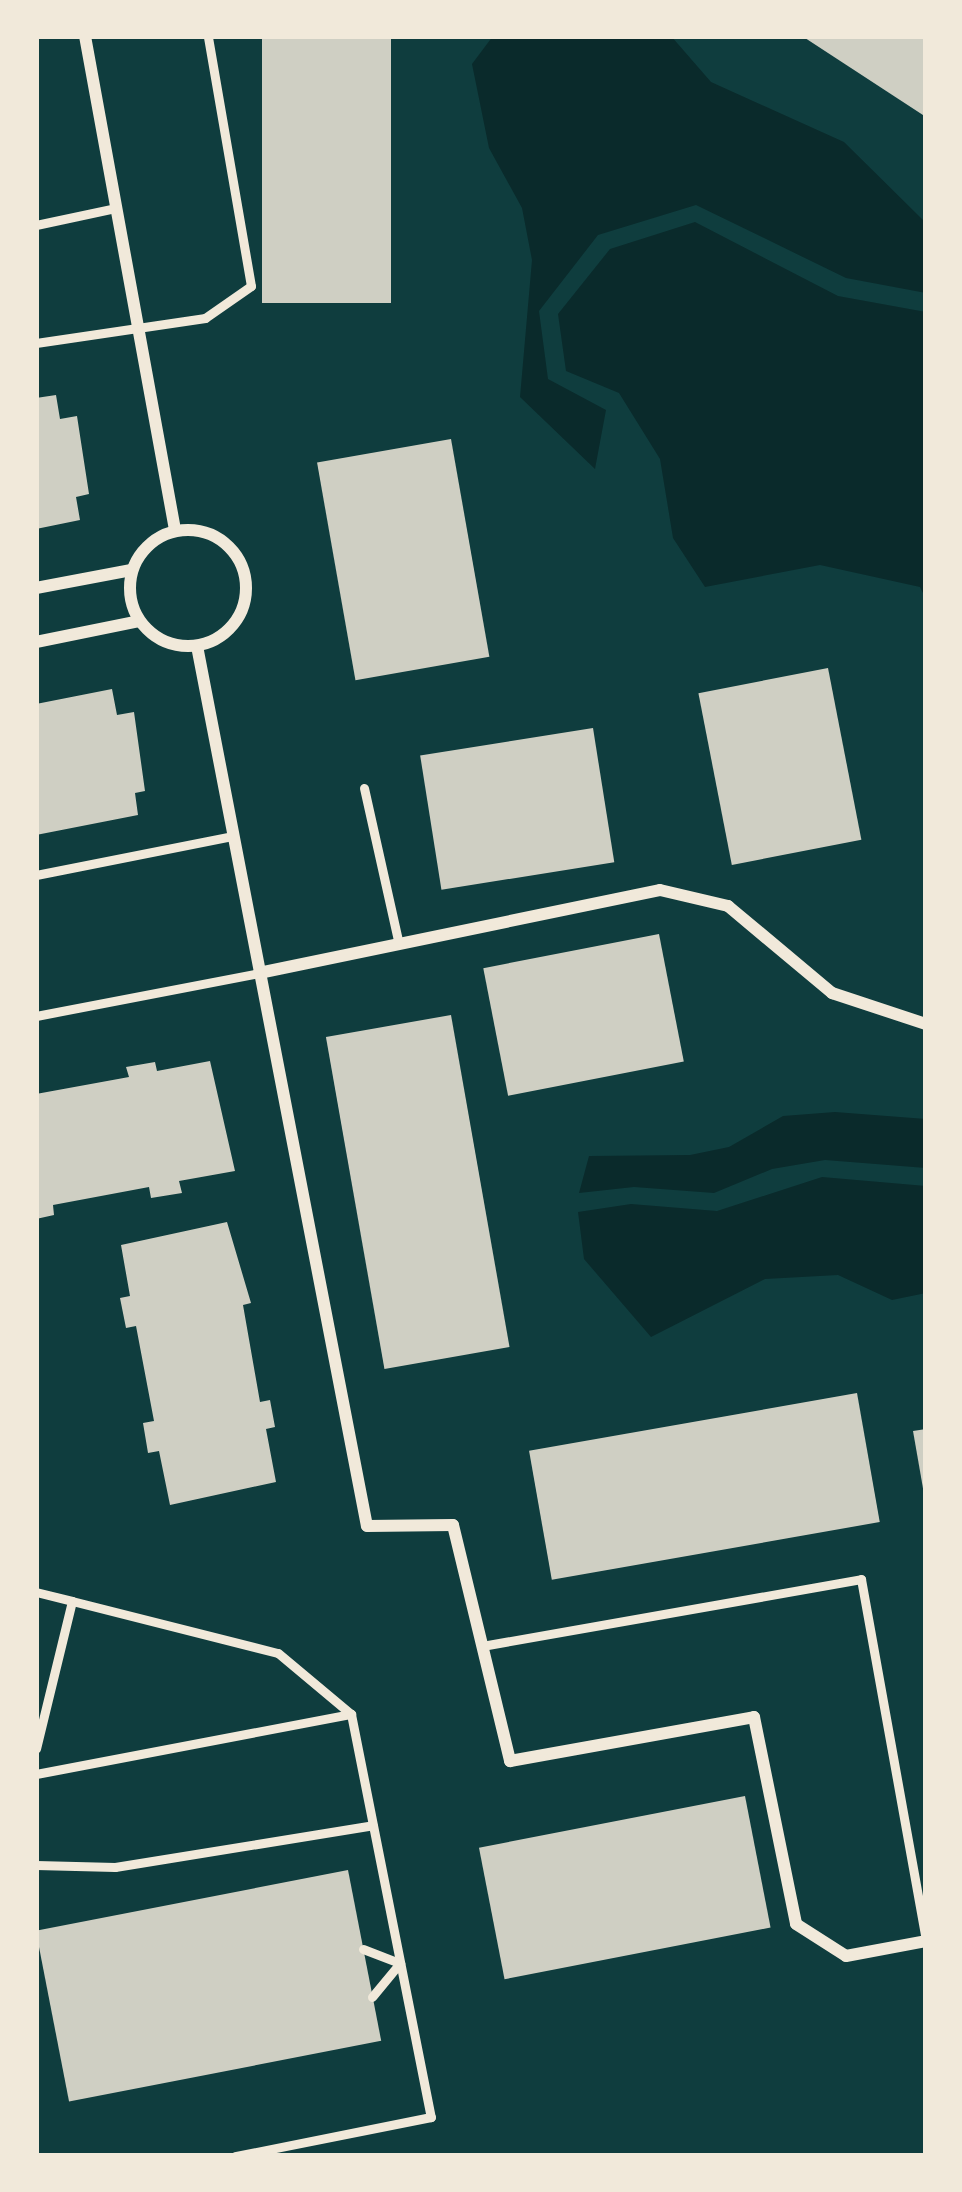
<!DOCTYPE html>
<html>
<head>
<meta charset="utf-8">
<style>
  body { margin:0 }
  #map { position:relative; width:962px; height:2192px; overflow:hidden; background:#0f3d3e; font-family:"Sofia Sans Condensed",sans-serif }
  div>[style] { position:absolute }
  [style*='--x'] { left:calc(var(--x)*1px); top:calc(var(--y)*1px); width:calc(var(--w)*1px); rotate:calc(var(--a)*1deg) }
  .water>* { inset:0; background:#0a2a2b }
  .building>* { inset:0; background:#cfcfc3; transform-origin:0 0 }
  .service>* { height:9px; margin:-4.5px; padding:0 4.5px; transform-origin:4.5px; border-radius:4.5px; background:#f1e9da }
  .minor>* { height:12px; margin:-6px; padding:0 6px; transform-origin:6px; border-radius:6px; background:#f1e9da }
  .minor>.ring { margin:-6px; padding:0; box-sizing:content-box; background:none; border:12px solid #f1e9da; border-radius:50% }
  span { translate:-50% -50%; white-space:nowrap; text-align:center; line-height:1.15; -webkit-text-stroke:9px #f1e9da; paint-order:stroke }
  .frame { position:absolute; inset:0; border:39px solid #f1e9da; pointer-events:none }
</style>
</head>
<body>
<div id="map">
  <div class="water">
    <i style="clip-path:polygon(493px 36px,671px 36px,711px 82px,844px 142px,926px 223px,926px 293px,846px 278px,696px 205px,598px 235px,539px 311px,548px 379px,606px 410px,595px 469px,520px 397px,532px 260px,522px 208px,489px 148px,472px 64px)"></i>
    <i style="clip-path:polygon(695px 222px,838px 296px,926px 312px,926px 599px,920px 587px,820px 565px,705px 587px,673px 538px,660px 459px,619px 393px,566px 371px,558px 314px,610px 249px)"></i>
    <i style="clip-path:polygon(835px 1112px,926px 1119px,926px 1168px,825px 1160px,772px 1169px,714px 1193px,634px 1187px,579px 1193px,589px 1156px,690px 1155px,729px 1147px,783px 1116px)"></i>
    <i style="clip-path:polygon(822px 1177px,926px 1186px,926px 1293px,892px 1300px,838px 1275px,765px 1279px,651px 1337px,584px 1259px,578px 1212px,631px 1204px,717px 1211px)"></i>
  </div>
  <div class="building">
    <i style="left:262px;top:36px;width:129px;height:267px"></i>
    <i style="clip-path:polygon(802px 36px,926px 36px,926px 117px)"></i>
    <i style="clip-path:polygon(56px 395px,60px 419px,77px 416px,89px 494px,76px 497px,80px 520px,36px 529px,36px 398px)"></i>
    <i style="left:451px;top:439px;width:221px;height:136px;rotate:80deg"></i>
    <i style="left:828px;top:668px;width:175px;height:132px;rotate:79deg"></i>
    <i style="clip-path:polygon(112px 689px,117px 715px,134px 712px,145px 791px,135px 793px,138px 815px,36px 835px,36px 704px)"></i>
    <i style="left:593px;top:728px;width:136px;height:175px;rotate:81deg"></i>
    <i style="left:659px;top:934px;width:130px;height:179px;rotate:79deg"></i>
    <i style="left:451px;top:1015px;width:337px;height:127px;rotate:80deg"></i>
    <i style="clip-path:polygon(210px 1061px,235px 1171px,179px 1181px,182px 1193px,151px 1198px,149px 1187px,53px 1205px,54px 1215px,36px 1219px,36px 1094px,129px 1077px,126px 1067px,155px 1062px,157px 1071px)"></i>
    <i style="clip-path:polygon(227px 1222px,251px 1303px,243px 1305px,260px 1402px,270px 1400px,275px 1427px,266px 1429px,276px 1482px,170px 1505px,159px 1451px,148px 1453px,143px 1423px,154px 1421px,136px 1326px,126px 1328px,120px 1298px,130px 1296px,121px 1245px)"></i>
    <i style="left:857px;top:1393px;width:131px;height:333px;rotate:80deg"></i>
    <i style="clip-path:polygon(926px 1429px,926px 1494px,924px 1494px,913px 1431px)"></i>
    <i style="left:745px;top:1796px;width:134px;height:271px;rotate:79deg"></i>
    <i style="left:348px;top:1870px;width:174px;height:318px;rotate:79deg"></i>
  </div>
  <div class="service">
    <i style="--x:36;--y:225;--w:82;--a:-12"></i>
    <i style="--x:36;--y:343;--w:171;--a:-8.4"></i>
    <i style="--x:205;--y:318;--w:56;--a:-34.8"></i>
    <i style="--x:251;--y:286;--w:254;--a:-99.8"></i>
    <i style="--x:364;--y:788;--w:160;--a:77.4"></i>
    <i style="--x:36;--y:875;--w:201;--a:-11.2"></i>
    <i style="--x:36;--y:1016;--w:227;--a:-10.9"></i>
    <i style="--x:36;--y:1592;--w:37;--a:14"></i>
    <i style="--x:72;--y:1601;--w:152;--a:103.7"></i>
    <i style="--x:72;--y:1601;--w:212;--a:14.2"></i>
    <i style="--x:278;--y:1653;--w:95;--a:39.9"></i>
    <i style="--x:351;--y:1714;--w:411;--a:78.8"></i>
    <i style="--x:431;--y:2117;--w:200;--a:168.7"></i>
    <i style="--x:482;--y:1646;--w:385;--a:-10"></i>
    <i style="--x:861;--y:1579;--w:368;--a:79.8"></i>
    <i style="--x:36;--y:1774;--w:321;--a:-10.8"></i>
    <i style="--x:36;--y:1865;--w:79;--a:1.5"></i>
    <i style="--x:115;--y:1867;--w:261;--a:-9.2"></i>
    <i style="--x:363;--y:1949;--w:40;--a:21"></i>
    <i style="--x:400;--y:1963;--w:44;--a:129.5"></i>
  </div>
  <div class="minor">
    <i style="--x:85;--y:36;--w:502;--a:79.67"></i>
    <i class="ring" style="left:130px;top:530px;width:104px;height:104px"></i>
    <i style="--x:36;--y:588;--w:97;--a:-10.7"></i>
    <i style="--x:36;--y:642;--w:105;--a:-11.5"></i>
    <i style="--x:197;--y:646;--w:896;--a:79.07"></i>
    <i style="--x:367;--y:1526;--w:86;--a:-0.7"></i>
    <i style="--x:453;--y:1525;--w:243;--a:76.4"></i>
    <i style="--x:510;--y:1761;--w:248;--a:-10.2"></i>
    <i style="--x:754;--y:1717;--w:211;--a:78.5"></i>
    <i style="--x:796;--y:1924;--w:59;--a:32.6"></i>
    <i style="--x:846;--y:1956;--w:81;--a:-10.6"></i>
    <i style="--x:259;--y:973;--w:409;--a:-11.7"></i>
    <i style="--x:660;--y:890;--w:70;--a:13.2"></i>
    <i style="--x:728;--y:906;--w:136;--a:39.9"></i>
    <i style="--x:832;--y:993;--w:99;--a:18.3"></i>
  </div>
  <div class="frame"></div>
</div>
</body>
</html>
